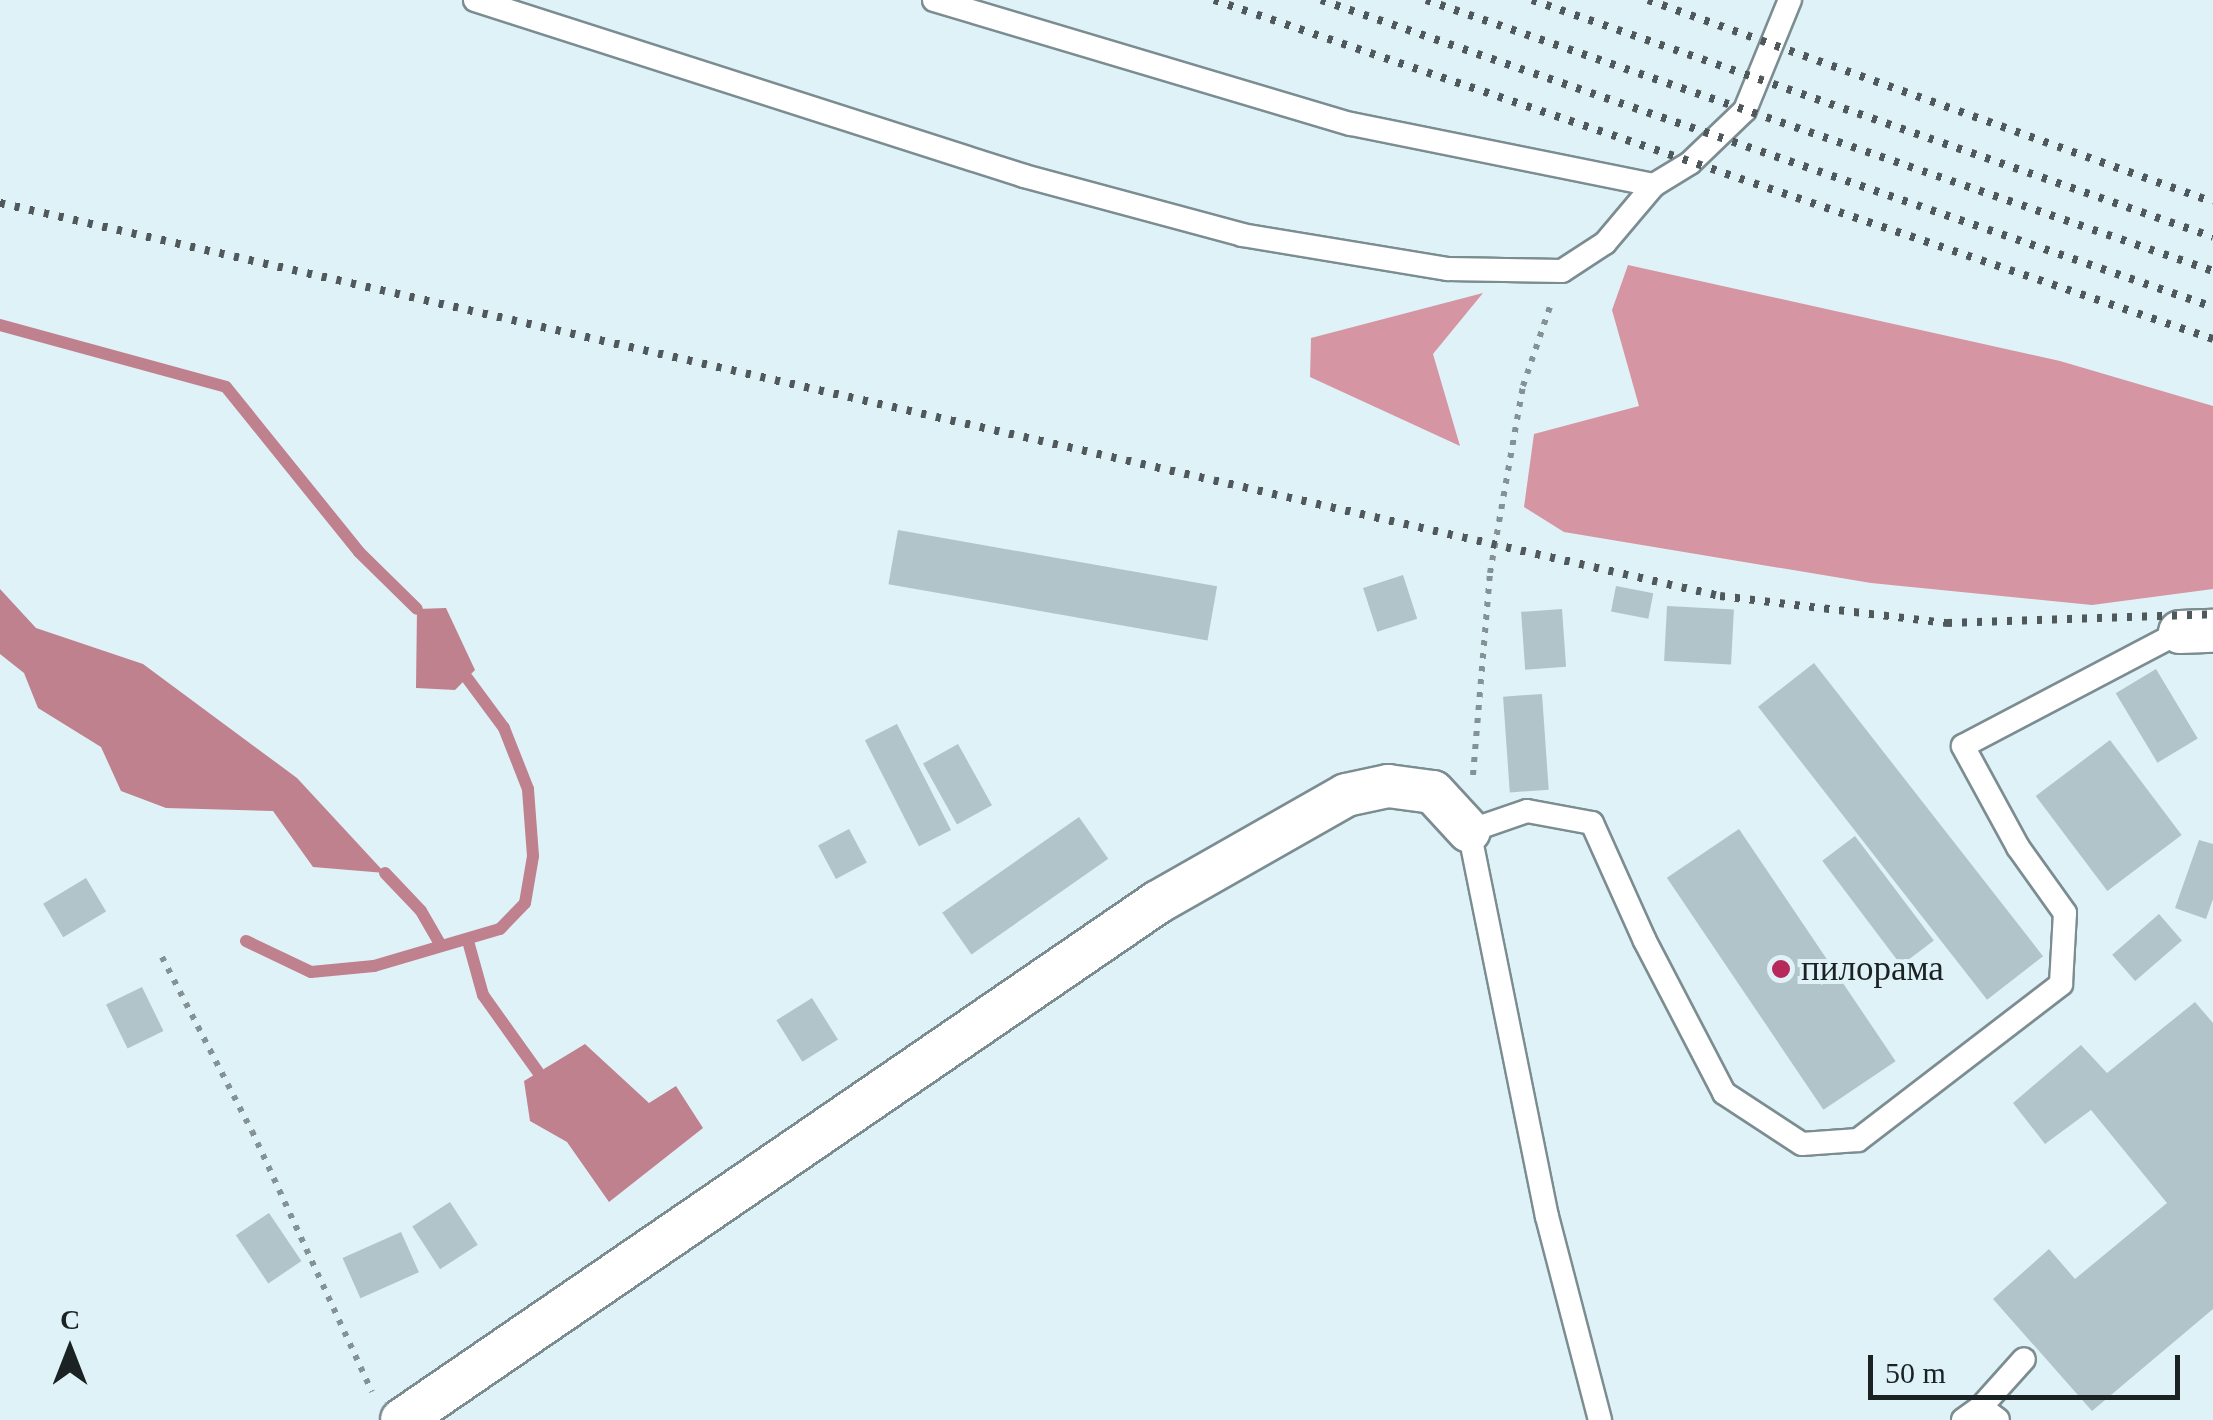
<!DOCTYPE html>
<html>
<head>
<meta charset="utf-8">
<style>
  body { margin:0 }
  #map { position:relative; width:2213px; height:1420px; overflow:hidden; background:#dff2f7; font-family:Georgia,serif }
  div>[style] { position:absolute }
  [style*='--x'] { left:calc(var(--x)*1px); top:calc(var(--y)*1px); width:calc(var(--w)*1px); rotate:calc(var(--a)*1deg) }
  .forest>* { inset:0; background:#d595a2 }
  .water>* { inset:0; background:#bf818e }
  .stream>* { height:12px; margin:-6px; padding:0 6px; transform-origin:6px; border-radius:6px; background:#bf818e }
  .building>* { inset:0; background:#b1c4c9; transform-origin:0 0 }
  .path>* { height:6px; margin-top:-3px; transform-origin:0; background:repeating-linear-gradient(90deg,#849195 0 5px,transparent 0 13px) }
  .roads { filter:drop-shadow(2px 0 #7c8d92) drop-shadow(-2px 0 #7c8d92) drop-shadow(0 2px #7c8d92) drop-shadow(0 -2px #7c8d92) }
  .service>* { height:22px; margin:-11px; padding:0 11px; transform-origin:11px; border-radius:11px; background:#fff }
  .minor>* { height:42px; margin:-21px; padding:0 21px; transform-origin:21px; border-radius:21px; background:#fff }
  .rail>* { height:8px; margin-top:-4px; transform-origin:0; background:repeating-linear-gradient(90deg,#4f595c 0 5px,transparent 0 15px) }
  .dots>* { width:28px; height:28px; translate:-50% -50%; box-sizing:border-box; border:5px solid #dff2f7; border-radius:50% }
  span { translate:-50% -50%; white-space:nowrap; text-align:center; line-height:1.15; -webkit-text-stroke:8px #dff2f7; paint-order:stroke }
  .poi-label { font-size:35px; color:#1b2224 }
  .left { translate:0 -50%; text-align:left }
  .north { position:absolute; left:20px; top:1300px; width:100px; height:100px; -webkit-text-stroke:8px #dff2f7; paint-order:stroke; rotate:0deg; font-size:28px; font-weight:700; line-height:40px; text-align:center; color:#1b2224 }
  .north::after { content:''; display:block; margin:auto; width:35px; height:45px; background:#1b2224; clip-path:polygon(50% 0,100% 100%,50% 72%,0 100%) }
  .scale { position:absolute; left:1868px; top:1355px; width:312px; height:45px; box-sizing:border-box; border:5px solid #1b2224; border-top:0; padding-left:12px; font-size:30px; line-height:35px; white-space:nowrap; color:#1b2224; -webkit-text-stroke:8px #dff2f7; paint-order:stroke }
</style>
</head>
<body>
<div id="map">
  <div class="forest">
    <i style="clip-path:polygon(1628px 265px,2060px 361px,2213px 406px,2213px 589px,2092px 605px,1871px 583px,1564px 532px,1524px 507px,1534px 434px,1639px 406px,1612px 310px)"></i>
    <i style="clip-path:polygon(1483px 293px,1433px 354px,1460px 446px,1310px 377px,1311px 338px)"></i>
  </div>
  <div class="water">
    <i style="clip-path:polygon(0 589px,36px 628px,143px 664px,297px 778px,385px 873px,313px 867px,273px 811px,166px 808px,121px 791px,101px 747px,38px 708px,24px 673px,0 654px)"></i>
    <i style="clip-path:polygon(446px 608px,475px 670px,455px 690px,416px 688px,417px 609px)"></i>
    <i style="clip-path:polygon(585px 1044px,649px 1103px,676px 1086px,703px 1128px,609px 1202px,567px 1142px,530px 1121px,524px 1081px)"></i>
  </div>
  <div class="stream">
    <i style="--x:0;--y:325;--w:234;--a:15.3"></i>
    <i style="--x:226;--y:387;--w:212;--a:51.1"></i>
    <i style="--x:359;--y:552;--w:81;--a:44.5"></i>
    <i style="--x:385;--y:873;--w:52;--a:46.5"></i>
    <i style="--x:421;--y:911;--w:39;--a:60"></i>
    <i style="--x:246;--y:941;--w:72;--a:25.5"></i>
    <i style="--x:311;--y:972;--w:63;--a:-5.4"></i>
    <i style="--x:374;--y:966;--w:131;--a:-16.4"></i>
    <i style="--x:500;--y:929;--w:36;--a:-46"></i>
    <i style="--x:525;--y:903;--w:48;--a:-80.3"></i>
    <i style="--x:533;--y:856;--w:67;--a:-94.3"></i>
    <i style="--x:528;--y:789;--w:66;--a:-111.5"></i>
    <i style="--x:504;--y:728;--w:62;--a:-126.5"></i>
    <i style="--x:468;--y:941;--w:56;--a:74.5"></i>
    <i style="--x:483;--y:995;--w:95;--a:54.5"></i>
  </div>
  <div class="building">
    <i style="left:898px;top:530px;width:324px;height:55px;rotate:10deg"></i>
    <i style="left:1403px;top:575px;width:46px;height:42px;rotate:72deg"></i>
    <i style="left:1616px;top:586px;width:38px;height:26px;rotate:11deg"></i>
    <i style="left:1667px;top:606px;width:67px;height:55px;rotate:3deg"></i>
    <i style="left:1562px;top:609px;width:58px;height:41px;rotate:86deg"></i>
    <i style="left:1814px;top:663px;width:372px;height:71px;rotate:52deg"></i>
    <i style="left:2156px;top:669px;width:81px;height:47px;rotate:59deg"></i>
    <i style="left:1542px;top:694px;width:96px;height:39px;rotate:86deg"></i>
    <i style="left:897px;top:724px;width:119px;height:36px;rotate:63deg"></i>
    <i style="left:2110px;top:740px;width:119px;height:93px;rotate:53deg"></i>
    <i style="left:958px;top:744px;width:70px;height:40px;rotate:61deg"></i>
    <i style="left:1079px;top:817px;width:51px;height:167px;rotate:55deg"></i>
    <i style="left:849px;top:829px;width:38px;height:35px;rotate:62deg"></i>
    <i style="left:1739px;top:829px;width:280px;height:87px;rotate:56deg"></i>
    <i style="left:1855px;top:836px;width:131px;height:41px;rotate:53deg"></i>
    <i style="clip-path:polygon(2199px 840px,2213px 844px,2213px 899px,2206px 919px,2175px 908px)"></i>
    <i style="left:86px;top:878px;width:39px;height:50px;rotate:59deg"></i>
    <i style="left:2159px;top:914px;width:35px;height:62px;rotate:49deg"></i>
    <i style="left:142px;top:987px;width:49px;height:40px;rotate:64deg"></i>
    <i style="left:812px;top:998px;width:49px;height:42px;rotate:58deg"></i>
    <i style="clip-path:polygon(2195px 1002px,2213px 1023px,2213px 1309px,2092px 1411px,1993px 1299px,2049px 1249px,2075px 1279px,2167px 1203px,2091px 1110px,2045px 1144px,2013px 1103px,2081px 1045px,2107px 1073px)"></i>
    <i style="left:450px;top:1202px;width:51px;height:45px;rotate:57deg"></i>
    <i style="left:269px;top:1213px;width:58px;height:40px;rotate:56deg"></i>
    <i style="left:401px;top:1232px;width:44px;height:64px;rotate:66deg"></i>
  </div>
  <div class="path">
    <i style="--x:1473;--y:775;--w:203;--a:-85.2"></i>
    <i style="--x:1490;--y:573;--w:190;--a:-80"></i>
    <i style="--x:1523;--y:386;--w:90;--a:-71.2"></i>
    <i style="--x:162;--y:957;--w:196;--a:62.7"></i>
    <i style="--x:252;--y:1131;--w:287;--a:65.3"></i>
  </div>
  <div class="roads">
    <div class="service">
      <i style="--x:475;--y:0;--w:577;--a:17.77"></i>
      <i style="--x:1024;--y:176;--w:226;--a:15.1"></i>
      <i style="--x:1242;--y:235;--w:209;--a:9.4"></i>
      <i style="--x:1448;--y:269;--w:114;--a:1"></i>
      <i style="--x:1562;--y:271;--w:51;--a:-33.1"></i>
      <i style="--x:1605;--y:243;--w:76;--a:-49.8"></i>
      <i style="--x:1654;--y:185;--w:42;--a:-31.4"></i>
      <i style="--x:1690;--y:163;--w:76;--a:-43.9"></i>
      <i style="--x:1745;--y:110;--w:119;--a:-67.8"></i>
      <i style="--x:934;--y:0;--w:435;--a:16.6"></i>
      <i style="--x:1351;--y:124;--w:309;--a:11.4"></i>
      <i style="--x:1981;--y:1407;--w:64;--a:-48.1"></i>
      <i style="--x:1600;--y:1420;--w:210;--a:-104.6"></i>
      <i style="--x:1547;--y:1217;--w:394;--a:-101.4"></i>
      <i style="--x:1469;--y:831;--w:61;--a:-19"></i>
      <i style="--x:1527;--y:811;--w:66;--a:10.5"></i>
      <i style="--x:1592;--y:823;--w:129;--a:65.8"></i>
      <i style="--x:1645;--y:941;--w:171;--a:62.5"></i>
      <i style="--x:1724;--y:1093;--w:93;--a:33.2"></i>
      <i style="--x:1802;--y:1144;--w:56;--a:-4.1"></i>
      <i style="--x:1858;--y:1140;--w:256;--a:-37.5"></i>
      <i style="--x:2061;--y:984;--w:71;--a:-86.8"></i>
      <i style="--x:2065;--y:913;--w:81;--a:-125.5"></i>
      <i style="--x:2018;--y:847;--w:115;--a:-118.6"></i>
      <i style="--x:1963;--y:746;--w:245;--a:-27.7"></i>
      <i style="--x:1963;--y:1420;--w:22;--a:-36"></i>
      <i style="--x:1981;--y:1407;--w:21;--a:37"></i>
    </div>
    <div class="minor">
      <i style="--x:2180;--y:632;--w:33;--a:-2"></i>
      <i style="--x:402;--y:1420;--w:916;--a:-34.42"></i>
      <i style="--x:1158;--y:902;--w:216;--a:-29.6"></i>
      <i style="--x:1346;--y:795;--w:43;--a:-12.1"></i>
      <i style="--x:1388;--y:786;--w:45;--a:7.6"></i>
      <i style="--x:1433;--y:792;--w:53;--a:47.3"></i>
    </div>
  </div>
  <div class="rail">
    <i style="--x:1214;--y:0;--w:1055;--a:18.74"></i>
    <i style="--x:1321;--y:0;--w:943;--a:18.99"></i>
    <i style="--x:1426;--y:0;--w:832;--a:19"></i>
    <i style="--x:1532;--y:0;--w:721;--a:19.19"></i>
    <i style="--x:1648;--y:0;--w:600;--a:19.67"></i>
    <i style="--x:0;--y:203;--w:1764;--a:12.87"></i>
    <i style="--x:1720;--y:596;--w:229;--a:6.8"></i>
    <i style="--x:1947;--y:623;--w:266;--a:-1.9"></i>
  </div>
  <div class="dots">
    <i style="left:1781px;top:969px;background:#b7295b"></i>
  </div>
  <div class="poi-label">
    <span class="left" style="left:1801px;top:969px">пилорама</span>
  </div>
  <div class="north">С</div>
  <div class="scale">50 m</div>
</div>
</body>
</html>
